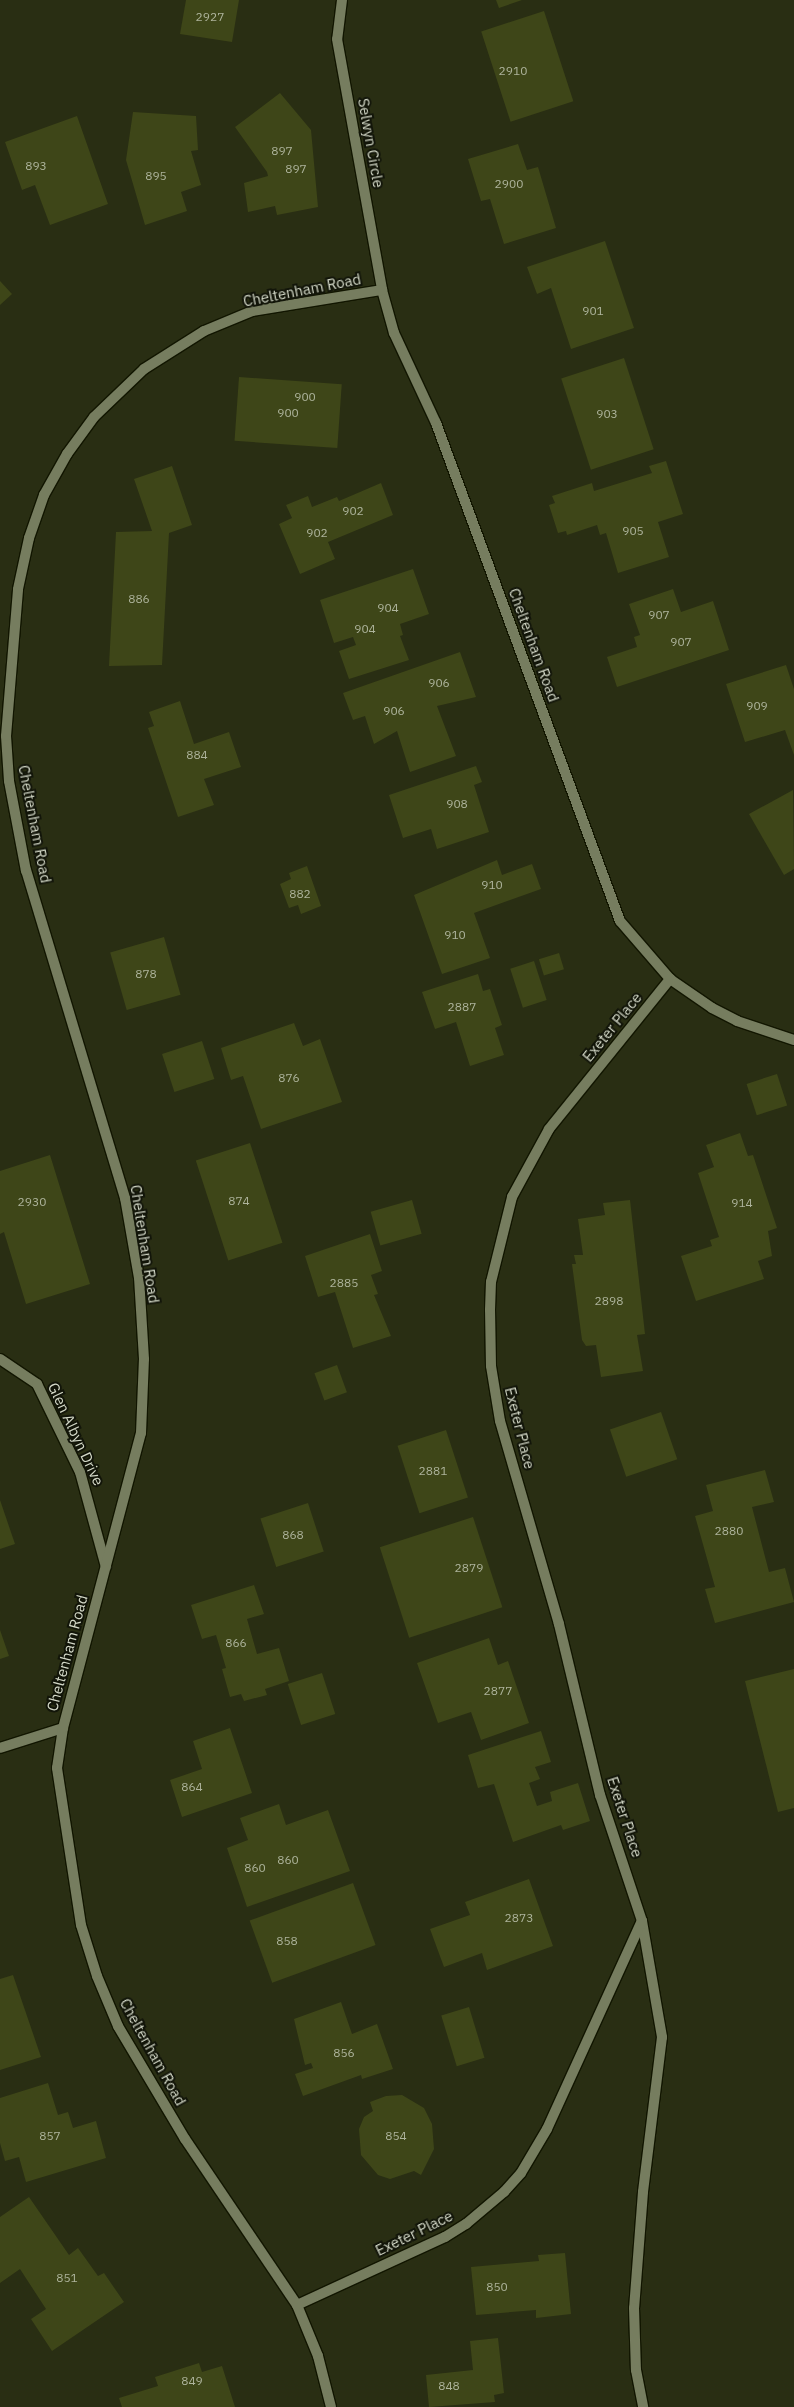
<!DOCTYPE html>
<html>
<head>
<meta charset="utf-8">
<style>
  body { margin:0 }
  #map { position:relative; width:794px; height:2407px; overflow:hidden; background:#292e13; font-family:"IBM Plex Sans",sans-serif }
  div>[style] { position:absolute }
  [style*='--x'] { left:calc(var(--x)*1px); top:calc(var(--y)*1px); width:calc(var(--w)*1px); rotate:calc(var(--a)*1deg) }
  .building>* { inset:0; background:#3e4618; transform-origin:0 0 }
  .roads { filter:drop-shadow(1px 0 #121600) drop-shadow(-1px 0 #121600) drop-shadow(0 1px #121600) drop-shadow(0 -1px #121600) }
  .minor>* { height:10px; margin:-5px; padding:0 5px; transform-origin:5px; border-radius:5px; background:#767d5f }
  span { translate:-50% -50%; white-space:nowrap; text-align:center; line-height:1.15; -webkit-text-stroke:4px #121509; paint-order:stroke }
  .number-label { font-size:12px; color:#aeb49c }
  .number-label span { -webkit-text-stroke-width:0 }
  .street-label { font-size:15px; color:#d4d9c8 }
</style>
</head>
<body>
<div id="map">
  <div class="building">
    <i style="clip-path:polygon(186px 0,239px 0,232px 42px,180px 34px)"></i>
    <i style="clip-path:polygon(496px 0,522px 0,499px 8px)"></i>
    <i style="left:544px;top:11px;width:95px;height:66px;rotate:72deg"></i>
    <i style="clip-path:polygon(280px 93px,311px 130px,318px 207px,277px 215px,275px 206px,248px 212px,244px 183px,268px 176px,267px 172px,235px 127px)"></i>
    <i style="clip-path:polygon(133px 112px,196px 116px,198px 150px,191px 151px,201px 185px,181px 192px,187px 211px,145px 225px,126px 160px)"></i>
    <i style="clip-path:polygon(77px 116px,108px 204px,50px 225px,35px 185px,22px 190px,5px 142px)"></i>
    <i style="clip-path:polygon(518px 144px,527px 170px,538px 167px,556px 228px,504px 244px,490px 199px,481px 201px,468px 159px)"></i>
    <i style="clip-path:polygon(605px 241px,634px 328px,571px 349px,551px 288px,537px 294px,527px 267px)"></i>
    <i style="clip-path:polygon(0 281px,12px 294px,0 305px)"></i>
    <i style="left:624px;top:358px;width:96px;height:66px;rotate:72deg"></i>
    <i style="left:239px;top:377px;width:103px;height:64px;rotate:4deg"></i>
    <i style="clip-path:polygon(666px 461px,683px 514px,658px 522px,669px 557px,618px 573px,606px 533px,600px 535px,597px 525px,567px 535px,566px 531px,558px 533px,549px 505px,555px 503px,552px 496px,592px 483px,594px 491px,652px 473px,649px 466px)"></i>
    <i style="clip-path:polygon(172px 466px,192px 525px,169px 533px,162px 665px,109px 666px,116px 532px,152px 531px,134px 479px)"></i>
    <i style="clip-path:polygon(381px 483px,393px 515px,328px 542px,335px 559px,300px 574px,279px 524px,292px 518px,286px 505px,308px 496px,312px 507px,337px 497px,339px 501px)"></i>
    <i style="clip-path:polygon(413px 569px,429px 614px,400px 624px,403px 635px,400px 636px,409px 660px,349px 679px,339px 651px,356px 645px,353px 637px,334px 643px,320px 600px)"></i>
    <i style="clip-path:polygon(673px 589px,681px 612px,713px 601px,729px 650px,617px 687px,607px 657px,637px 647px,634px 637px,640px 635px,629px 604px)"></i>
    <i style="clip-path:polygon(460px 652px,476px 697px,437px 706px,456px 756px,410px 772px,397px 731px,374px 744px,365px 716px,353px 720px,343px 693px)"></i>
    <i style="clip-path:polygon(786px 665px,794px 689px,794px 755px,785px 730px,745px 742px,726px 684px)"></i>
    <i style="clip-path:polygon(180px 701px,194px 744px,229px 732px,241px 767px,204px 779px,214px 805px,178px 817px,148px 728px,154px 726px,149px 712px)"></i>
    <i style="clip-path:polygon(476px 766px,482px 782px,474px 785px,489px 832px,437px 849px,431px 829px,403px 838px,389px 795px)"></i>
    <i style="clip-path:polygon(793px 790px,794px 869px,784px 875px,749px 814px)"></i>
    <i style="clip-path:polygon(497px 860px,502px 875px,532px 864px,541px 889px,474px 913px,490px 958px,442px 974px,414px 895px)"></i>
    <i style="clip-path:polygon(307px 866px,321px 906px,301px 914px,298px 905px,289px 908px,280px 884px,291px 879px,289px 873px)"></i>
    <i style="left:164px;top:937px;width:60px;height:56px;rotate:74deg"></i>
    <i style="left:559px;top:953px;width:17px;height:21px;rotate:73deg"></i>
    <i style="left:534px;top:961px;width:41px;height:25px;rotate:72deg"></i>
    <i style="clip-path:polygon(478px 974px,483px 991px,490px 989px,502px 1025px,495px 1028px,504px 1055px,470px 1066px,456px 1022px,435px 1029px,422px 992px)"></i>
    <i style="clip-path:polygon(294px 1023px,303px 1046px,320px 1039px,342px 1102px,261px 1129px,243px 1076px,231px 1080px,221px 1048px)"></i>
    <i style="left:202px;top:1041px;width:40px;height:42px;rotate:72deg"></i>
    <i style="left:777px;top:1074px;width:33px;height:32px;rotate:72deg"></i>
    <i style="clip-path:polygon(740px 1133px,748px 1156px,753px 1155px,777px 1228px,768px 1231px,772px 1256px,758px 1261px,764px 1279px,696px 1301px,681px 1256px,712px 1246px,710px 1240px,719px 1237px,698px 1173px,714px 1167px,706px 1145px)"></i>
    <i style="left:250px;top:1143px;width:105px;height:57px;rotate:72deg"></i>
    <i style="clip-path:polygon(50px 1155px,90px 1284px,26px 1304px,4px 1232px,0 1234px,0 1171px)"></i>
    <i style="left:412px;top:1200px;width:35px;height:43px;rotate:74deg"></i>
    <i style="clip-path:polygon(630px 1200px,645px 1334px,637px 1335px,643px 1371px,601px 1377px,596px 1345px,586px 1346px,582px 1340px,572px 1264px,576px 1264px,574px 1255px,583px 1255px,578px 1219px,605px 1215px,603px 1203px)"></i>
    <i style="clip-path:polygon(370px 1234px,382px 1271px,371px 1275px,378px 1294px,374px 1295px,391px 1336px,353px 1348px,335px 1292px,318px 1297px,305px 1256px)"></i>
    <i style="left:337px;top:1365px;width:29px;height:24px;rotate:70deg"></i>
    <i style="left:661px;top:1412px;width:50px;height:54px;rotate:71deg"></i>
    <i style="left:446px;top:1430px;width:71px;height:51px;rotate:72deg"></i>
    <i style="clip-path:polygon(765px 1470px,774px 1502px,752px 1507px,769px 1572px,785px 1568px,794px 1602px,715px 1623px,705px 1589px,715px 1587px,695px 1516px,713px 1511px,706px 1485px)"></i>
    <i style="clip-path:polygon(0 1500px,15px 1544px,0 1549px)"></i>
    <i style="left:308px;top:1503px;width:51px;height:50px;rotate:72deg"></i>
    <i style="left:473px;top:1517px;width:95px;height:98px;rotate:72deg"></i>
    <i style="clip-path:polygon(254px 1585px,264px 1614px,247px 1619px,257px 1654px,279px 1648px,289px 1681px,265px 1689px,267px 1695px,244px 1701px,241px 1694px,230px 1697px,222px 1669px,226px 1668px,216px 1635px,202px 1639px,191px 1605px)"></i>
    <i style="clip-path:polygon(0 1630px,9px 1656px,0 1659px)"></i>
    <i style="clip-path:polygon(489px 1638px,498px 1665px,508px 1661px,529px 1723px,481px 1740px,471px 1712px,438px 1723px,417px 1663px)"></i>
    <i style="clip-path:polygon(794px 1669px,794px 1808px,778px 1812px,745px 1681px)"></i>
    <i style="left:322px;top:1673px;width:43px;height:36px;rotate:72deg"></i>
    <i style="clip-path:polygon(230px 1728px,252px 1793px,182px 1817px,170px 1780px,202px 1769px,193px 1741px)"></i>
    <i style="clip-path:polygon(541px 1731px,551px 1762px,535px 1767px,540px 1779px,529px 1783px,537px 1806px,552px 1801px,550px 1792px,578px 1783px,590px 1821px,563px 1830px,561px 1825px,513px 1842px,494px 1784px,478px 1788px,468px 1755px)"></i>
    <i style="clip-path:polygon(279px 1804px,286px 1825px,328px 1810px,350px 1871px,247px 1907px,227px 1848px,248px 1840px,240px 1818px)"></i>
    <i style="clip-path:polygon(529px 1879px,553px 1946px,487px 1970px,482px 1953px,444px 1967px,430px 1929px,470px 1915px,465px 1902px)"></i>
    <i style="left:353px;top:1883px;width:66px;height:110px;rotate:70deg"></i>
    <i style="clip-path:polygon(13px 1975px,41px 2057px,0 2070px,0 1979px)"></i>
    <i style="clip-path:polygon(341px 2002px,352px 2034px,377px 2024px,393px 2069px,362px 2079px,361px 2075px,303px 2096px,295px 2074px,313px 2068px,311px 2063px,305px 2065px,294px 2019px)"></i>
    <i style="left:469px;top:2007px;width:53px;height:29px;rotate:73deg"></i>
    <i style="clip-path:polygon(48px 2083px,58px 2115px,68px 2112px,73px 2128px,96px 2121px,106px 2158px,26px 2182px,19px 2157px,5px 2161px,0 2143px,0 2098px)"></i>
    <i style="clip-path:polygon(402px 2095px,424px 2108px,432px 2124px,434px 2149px,421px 2175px,414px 2171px,390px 2179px,378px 2175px,361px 2155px,359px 2129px,364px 2117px,373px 2111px,370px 2102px,386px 2096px)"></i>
    <i style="clip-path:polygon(29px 2197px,69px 2255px,78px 2248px,98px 2276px,104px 2273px,124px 2302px,52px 2351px,31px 2319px,46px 2309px,20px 2269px,0 2283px,0 2217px)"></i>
    <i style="clip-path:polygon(565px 2253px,571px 2314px,536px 2318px,536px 2310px,476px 2315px,471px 2267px,539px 2261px,538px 2255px)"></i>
    <i style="clip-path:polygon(498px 2338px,504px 2393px,494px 2395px,495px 2402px,429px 2407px,426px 2375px,473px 2370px,470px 2341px)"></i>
    <i style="clip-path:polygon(199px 2363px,202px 2372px,222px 2366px,235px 2407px,122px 2407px,119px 2398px,158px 2386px,155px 2377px)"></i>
  </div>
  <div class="roads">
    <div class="minor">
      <i style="--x:342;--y:0;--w:39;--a:97"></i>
      <i style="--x:337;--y:39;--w:255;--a:79.8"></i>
      <i style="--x:382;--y:290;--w:45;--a:74.4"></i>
      <i style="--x:394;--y:333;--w:99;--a:65"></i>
      <i style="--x:436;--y:423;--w:531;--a:69.72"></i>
      <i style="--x:620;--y:921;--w:77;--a:49.2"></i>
      <i style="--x:670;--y:979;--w:51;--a:34.6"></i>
      <i style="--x:712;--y:1008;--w:28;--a:27"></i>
      <i style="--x:737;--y:1021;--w:60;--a:18.4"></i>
      <i style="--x:0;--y:1359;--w:45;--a:34"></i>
      <i style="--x:37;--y:1384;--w:98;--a:64"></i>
      <i style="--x:80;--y:1472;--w:98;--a:74.7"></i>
      <i style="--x:0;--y:1748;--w:66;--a:-17.6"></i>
      <i style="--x:642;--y:1921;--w:118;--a:80.2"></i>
      <i style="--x:662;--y:2037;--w:156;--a:97"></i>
      <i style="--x:643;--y:2192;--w:116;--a:94.4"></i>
      <i style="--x:634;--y:2308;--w:62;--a:88.2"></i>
      <i style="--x:636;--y:2370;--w:38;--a:79"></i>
      <i style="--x:297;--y:2305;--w:163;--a:-24.7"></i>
      <i style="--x:445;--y:2237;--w:25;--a:-32"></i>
      <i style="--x:466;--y:2224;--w:50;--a:-40.1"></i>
      <i style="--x:504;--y:2192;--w:25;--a:-48"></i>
      <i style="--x:521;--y:2173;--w:51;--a:-59.4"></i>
      <i style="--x:547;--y:2129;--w:229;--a:-65.5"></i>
      <i style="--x:642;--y:1921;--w:133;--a:-108.4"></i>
      <i style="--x:600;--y:1795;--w:176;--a:-103.5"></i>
      <i style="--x:559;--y:1624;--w:211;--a:-106.2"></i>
      <i style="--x:500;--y:1421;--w:56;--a:-99.3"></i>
      <i style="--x:491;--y:1366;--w:56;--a:-91"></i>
      <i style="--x:490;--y:1310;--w:28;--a:-88"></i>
      <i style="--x:491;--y:1282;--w:88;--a:-76.1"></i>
      <i style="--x:512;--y:1197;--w:77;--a:-61.4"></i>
      <i style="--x:549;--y:1129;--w:193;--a:-51.1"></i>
      <i style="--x:331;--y:2407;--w:53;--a:-104.3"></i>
      <i style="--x:318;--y:2356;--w:55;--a:-112.4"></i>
      <i style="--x:297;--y:2305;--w:200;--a:-124"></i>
      <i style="--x:185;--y:2139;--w:131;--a:-120.7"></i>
      <i style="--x:118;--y:2026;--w:54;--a:-112.8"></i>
      <i style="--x:97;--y:1976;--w:53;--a:-107.4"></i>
      <i style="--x:81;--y:1925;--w:159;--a:-98.7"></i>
      <i style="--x:57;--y:1768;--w:40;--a:-81.5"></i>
      <i style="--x:63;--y:1728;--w:305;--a:-75.2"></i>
      <i style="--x:141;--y:1433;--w:74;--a:-87.7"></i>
      <i style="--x:144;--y:1359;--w:81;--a:-93.5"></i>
      <i style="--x:139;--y:1278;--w:81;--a:-99.9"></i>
      <i style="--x:125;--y:1198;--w:342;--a:-106.8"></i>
      <i style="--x:26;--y:871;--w:92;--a:-100.7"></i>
      <i style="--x:9;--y:781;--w:45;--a:-93.8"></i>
      <i style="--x:6;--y:736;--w:147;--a:-85.3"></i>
      <i style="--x:18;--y:589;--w:52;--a:-77.8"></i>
      <i style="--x:29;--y:538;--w:46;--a:-70.8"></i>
      <i style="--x:44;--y:495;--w:47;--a:-60.7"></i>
      <i style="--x:67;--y:454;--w:46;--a:-53.9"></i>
      <i style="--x:94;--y:417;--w:69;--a:-43.8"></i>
      <i style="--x:144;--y:369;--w:71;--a:-32.3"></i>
      <i style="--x:204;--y:331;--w:52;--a:-22.6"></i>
      <i style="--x:252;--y:311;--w:132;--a:-9.2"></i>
    </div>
  </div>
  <div class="number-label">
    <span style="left:210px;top:17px">2927</span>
    <span style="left:513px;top:71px">2910</span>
    <span style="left:282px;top:151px">897</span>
    <span style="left:36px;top:166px">893</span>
    <span style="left:296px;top:169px">897</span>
    <span style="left:156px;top:176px">895</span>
    <span style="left:509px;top:184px">2900</span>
    <span style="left:593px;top:311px">901</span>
    <span style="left:305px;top:397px">900</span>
    <span style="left:288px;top:413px">900</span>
    <span style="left:607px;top:414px">903</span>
    <span style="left:353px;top:511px">902</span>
    <span style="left:633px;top:531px">905</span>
    <span style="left:317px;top:533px">902</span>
    <span style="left:139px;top:599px">886</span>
    <span style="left:388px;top:608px">904</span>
    <span style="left:659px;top:615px">907</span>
    <span style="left:365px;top:629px">904</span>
    <span style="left:681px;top:642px">907</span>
    <span style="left:439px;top:683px">906</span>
    <span style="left:757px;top:706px">909</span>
    <span style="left:394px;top:711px">906</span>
    <span style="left:197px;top:755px">884</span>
    <span style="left:457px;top:804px">908</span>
    <span style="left:492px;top:885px">910</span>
    <span style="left:300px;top:894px">882</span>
    <span style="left:455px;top:935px">910</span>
    <span style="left:146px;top:974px">878</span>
    <span style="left:462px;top:1007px">2887</span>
    <span style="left:289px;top:1078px">876</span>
    <span style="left:239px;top:1201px">874</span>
    <span style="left:32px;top:1202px">2930</span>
    <span style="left:742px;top:1203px">914</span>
    <span style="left:344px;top:1283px">2885</span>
    <span style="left:609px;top:1301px">2898</span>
    <span style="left:433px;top:1471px">2881</span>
    <span style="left:729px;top:1531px">2880</span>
    <span style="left:293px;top:1535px">868</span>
    <span style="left:469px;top:1568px">2879</span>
    <span style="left:236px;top:1643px">866</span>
    <span style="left:498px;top:1691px">2877</span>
    <span style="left:192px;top:1787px">864</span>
    <span style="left:288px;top:1860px">860</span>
    <span style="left:255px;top:1868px">860</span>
    <span style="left:519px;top:1918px">2873</span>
    <span style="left:287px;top:1941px">858</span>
    <span style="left:344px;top:2053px">856</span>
    <span style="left:50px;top:2136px">857</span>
    <span style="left:396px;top:2136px">854</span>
    <span style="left:67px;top:2278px">851</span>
    <span style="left:497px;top:2287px">850</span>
    <span style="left:192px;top:2381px">849</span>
    <span style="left:449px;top:2386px">848</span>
  </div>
  <div class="street-label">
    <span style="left:371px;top:143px;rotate:80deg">Selwyn Circle</span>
    <span style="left:302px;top:290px;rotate:-11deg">Cheltenham Road</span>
    <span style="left:534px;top:645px;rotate:70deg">Cheltenham Road</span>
    <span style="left:35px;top:824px;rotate:79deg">Cheltenham Road</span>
    <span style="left:612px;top:1027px;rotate:-51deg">Exeter Place</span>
    <span style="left:145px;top:1244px;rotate:81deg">Cheltenham Road</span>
    <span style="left:520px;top:1428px;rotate:76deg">Exeter Place</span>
    <span style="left:76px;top:1434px;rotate:65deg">Glen Albyn Drive</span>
    <span style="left:67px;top:1653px;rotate:-75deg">Cheltenham Road</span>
    <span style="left:625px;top:1817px;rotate:72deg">Exeter Place</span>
    <span style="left:153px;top:2052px;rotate:61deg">Cheltenham Road</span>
    <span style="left:414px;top:2233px;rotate:-26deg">Exeter Place</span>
  </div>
</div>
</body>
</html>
